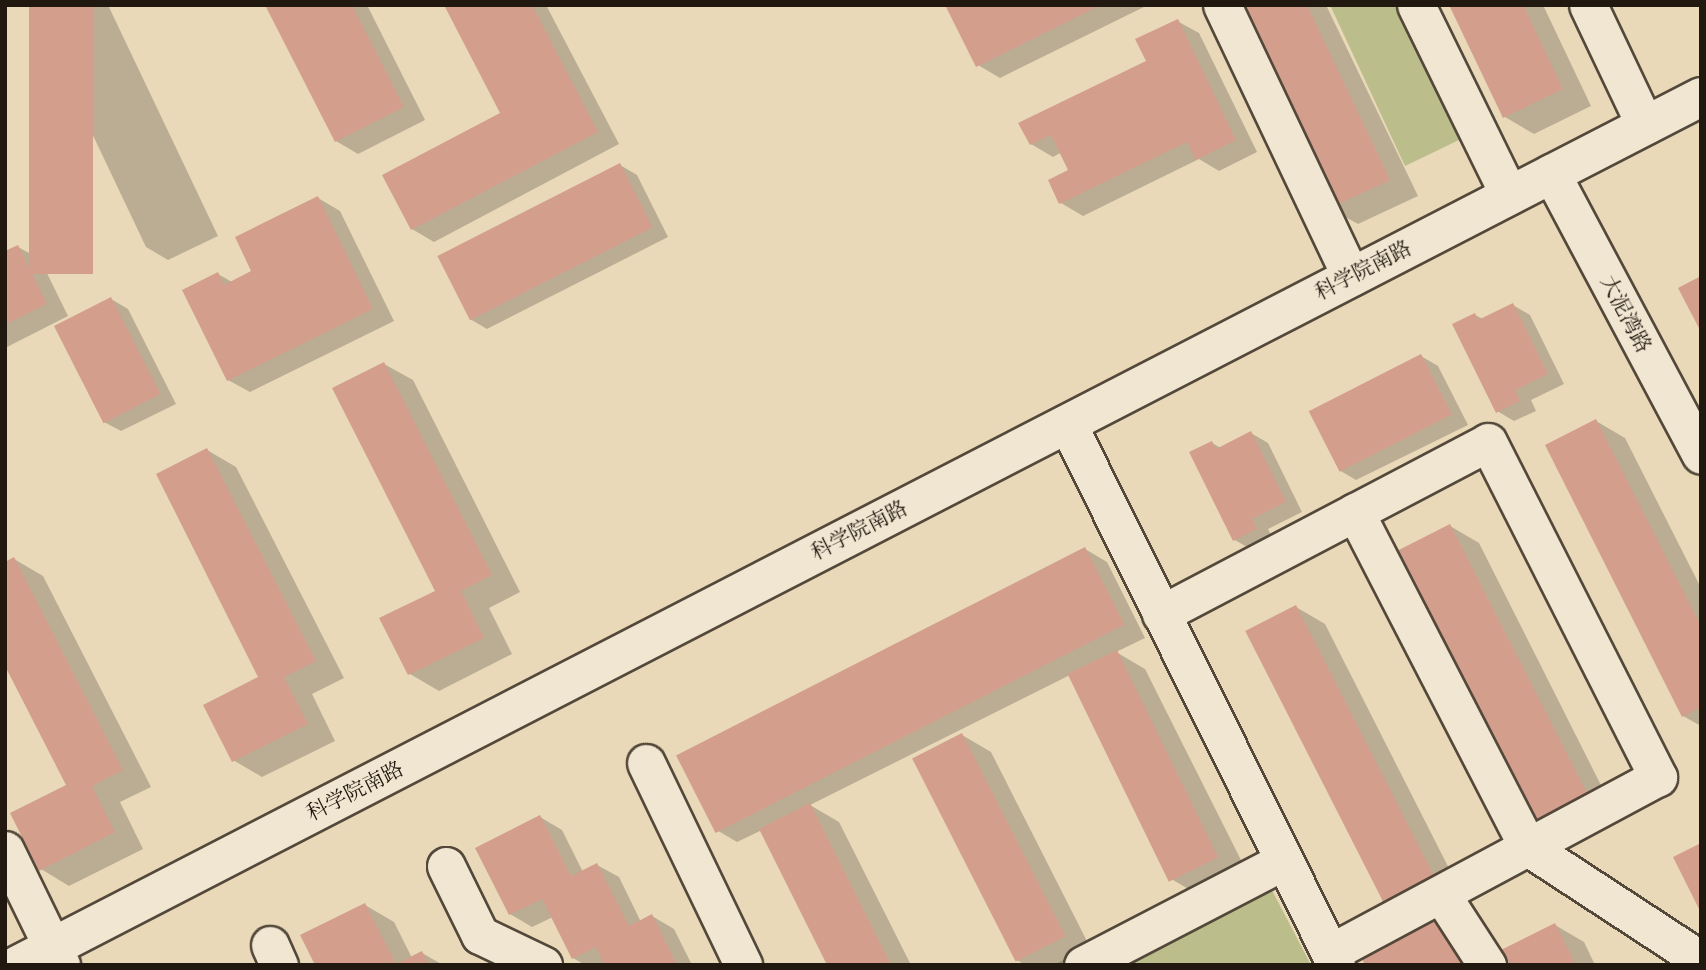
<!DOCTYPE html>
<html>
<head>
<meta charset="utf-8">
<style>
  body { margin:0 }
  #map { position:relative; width:1706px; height:970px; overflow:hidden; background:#e9d9b8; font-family:"Libre Caslon Text","Noto Serif SC",serif }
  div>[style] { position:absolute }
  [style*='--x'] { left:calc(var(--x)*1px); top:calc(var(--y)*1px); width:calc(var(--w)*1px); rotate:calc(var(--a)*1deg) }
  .green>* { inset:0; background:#bbbe8b }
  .shadow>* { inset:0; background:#0003 }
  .building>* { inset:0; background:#d49e8c; transform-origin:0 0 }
  .roads { filter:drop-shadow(2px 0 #53483a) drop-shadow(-2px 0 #53483a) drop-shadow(0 2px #53483a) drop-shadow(0 -2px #53483a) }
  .street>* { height:37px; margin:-18.5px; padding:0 18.5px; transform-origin:18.5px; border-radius:18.5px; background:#f1e6d1 }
  .secondary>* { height:38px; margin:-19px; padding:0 19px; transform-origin:19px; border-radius:19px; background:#f1e6d1 }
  span { translate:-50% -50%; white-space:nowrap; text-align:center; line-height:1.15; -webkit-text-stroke:5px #f1e6d1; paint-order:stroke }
  .street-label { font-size:21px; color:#211810 }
  .frame { position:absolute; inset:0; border:7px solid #211810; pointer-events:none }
</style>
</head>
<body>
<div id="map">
  <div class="green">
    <i style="clip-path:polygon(1330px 5px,1395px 5px,1461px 139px,1405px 166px)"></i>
    <i style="clip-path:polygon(1254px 856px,1311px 965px,1054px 965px)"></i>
  </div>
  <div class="shadow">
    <i style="clip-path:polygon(31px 5px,108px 5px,218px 236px,168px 260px,146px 247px)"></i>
    <i style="clip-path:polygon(267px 5px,367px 5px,425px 120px,358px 154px,336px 141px)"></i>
    <i style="clip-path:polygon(446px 5px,546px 5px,619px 144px,434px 242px,412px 229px,503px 114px)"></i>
    <i style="clip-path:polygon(947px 5px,1148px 5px,1000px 78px,978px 65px)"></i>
    <i style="clip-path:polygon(1233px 5px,1326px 5px,1418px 196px,1358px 224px,1329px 208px)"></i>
    <i style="clip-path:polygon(1451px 5px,1543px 5px,1591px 106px,1534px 134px,1505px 117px)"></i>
    <i style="clip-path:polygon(1177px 21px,1199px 33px,1257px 152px,1219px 171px,1199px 159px,1083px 216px,1061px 203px,1050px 181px,1071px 171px,1062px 152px,1053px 157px,1031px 144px,1148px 61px)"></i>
    <i style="clip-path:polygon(620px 165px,637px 175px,668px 237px,487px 329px,470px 319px)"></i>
    <i style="clip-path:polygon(318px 198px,340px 211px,394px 321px,250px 392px,228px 380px,218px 274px,232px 282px,253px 272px)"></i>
    <i style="clip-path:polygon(18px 247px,40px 259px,68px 316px,5px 348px,5px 253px)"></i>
    <i style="clip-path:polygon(111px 299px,128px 309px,176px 404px,121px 431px,104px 422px)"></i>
    <i style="clip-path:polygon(1513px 305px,1530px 315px,1564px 384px,1531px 400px,1536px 411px,1514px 421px,1497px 411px,1475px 315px,1483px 319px)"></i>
    <i style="clip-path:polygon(1421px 356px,1438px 366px,1468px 425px,1356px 480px,1339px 470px)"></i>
    <i style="clip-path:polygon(384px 364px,413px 380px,520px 592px,489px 608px,512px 654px,439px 691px,410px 674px,382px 619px,437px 591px)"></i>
    <i style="clip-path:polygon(1596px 421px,1625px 438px,1701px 588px,1701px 726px,1683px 716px)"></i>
    <i style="clip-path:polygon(1251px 433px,1268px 443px,1302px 512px,1268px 529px,1273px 539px,1252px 550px,1235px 540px,1212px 443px,1221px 448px)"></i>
    <i style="clip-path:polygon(207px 450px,236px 467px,344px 678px,312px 694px,335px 741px,262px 777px,233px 760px,261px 678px)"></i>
    <i style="clip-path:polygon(1450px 526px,1479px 543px,1615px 813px,1566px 838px,1537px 821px)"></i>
    <i style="clip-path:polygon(1085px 549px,1107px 562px,1145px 638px,1116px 652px,1145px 669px,1248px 874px,1202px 897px,1173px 880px,1070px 675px,810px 805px,839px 822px,911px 965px,829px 965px,762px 830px,737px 842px,715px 829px)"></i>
    <i style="clip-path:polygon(14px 559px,43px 576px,151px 787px,120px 802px,143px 849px,69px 886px,41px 869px,68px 786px)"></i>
    <i style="clip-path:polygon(1296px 607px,1325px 624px,1462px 894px,1412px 919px,1383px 902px)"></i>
    <i style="clip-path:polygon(962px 735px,991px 752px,1093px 953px,1070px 965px,1025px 965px,1017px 960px)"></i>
    <i style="clip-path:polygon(540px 817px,562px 830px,583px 872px,597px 865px,619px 877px,641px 922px,652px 916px,674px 929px,692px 965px,585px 965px,573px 958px,553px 917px,532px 927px,510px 914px)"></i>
    <i style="clip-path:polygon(365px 905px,394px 922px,412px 958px,422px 953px,443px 965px,317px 965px)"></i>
    <i style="clip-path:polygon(1555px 925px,1584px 942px,1595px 965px,1506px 965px)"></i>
  </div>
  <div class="building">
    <i style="left:29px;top:5px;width:64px;height:269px"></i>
    <i style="clip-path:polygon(265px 5px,352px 5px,404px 107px,335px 142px)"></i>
    <i style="clip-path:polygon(444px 5px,532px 5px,598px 132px,411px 230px,382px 175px,500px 113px)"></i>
    <i style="clip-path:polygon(945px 5px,1101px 5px,976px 67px)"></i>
    <i style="clip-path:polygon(1231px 5px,1307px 5px,1390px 180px,1328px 209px)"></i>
    <i style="clip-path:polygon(1449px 5px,1523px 5px,1563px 89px,1503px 118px)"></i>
    <i style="clip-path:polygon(1178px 19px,1236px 140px,1196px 160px,1187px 142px,1059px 204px,1048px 180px,1068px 170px,1051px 135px,1030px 145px,1018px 123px,1146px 61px,1135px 39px)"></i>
    <i style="left:620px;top:163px;width:72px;height:205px;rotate:63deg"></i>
    <i style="clip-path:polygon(318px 196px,373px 309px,227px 381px,182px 290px,218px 272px,224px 285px,251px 271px,235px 237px)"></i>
    <i style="clip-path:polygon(18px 245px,47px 304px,5px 325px,5px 251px)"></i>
    <i style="clip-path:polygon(1701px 276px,1701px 332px,1678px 288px)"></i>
    <i style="left:111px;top:297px;width:109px;height:64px;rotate:63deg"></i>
    <i style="clip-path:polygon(1513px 303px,1548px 374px,1515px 390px,1520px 401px,1496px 413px,1452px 324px,1475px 313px,1478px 320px)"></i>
    <i style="left:1421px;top:354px;width:68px;height:126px;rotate:63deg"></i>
    <i style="clip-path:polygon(384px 362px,492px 575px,461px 591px,484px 638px,408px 675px,379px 618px,435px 591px,332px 388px)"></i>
    <i style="clip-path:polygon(1596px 419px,1701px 626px,1701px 707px,1682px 717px,1545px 445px)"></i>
    <i style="clip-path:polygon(1251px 431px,1286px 502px,1252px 519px,1257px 529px,1233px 541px,1189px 452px,1212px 441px,1216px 449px)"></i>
    <i style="clip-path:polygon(207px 448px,316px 661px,284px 677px,308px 724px,232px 762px,203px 705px,258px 677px,156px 474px)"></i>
    <i style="left:1450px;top:524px;width:305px;height:58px;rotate:63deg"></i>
    <i style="left:1085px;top:547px;width:87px;height:459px;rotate:63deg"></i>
    <i style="clip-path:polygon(14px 557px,123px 770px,92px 786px,115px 832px,39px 871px,10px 813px,66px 785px,5px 666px,5px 562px)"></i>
    <i style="left:1296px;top:605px;width:305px;height:57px;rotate:63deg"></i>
    <i style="left:1117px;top:650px;width:231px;height:55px;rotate:64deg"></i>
    <i style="left:962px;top:733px;width:228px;height:56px;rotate:63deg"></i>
    <i style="clip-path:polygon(810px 803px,891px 965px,827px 965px,759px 829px)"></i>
    <i style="clip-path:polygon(540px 815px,571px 876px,597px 863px,629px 926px,652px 914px,677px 965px,604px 965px,596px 947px,572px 959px,542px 899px,509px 915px,475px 848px)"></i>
    <i style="clip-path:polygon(1701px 843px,1701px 913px,1673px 857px)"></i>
    <i style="clip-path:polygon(365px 903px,396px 964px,422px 951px,429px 965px,315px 965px,300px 935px)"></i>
    <i style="clip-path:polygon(1441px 916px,1464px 965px,1365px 965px,1360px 955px)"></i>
    <i style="clip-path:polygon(1555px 923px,1576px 965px,1504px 965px,1497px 952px)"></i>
  </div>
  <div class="roads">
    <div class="street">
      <i style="--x:1222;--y:5;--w:301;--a:64.6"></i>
      <i style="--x:1416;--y:5;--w:212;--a:63.9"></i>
      <i style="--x:1588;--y:5;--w:133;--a:64.6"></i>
      <i style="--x:1551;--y:173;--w:319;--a:62"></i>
      <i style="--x:1067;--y:423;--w:605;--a:63.6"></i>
      <i style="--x:1355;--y:512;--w:377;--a:62.7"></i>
      <i style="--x:1528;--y:847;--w:207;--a:33.2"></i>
      <i style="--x:1161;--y:614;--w:369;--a:-27.7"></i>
      <i style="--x:1488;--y:442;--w:376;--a:63.1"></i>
      <i style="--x:1658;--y:777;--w:372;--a:151.8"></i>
      <i style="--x:646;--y:763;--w:224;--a:64.3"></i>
      <i style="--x:5;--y:850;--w:128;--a:64"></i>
      <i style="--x:446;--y:866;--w:77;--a:63.8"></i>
      <i style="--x:480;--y:935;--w:70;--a:25.5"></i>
      <i style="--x:1441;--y:894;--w:85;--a:57.1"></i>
      <i style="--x:270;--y:945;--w:22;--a:66"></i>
      <i style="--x:1083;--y:965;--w:224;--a:-27.4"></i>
    </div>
    <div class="secondary">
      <i style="--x:18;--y:965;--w:1894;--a:-27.28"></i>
    </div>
  </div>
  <div class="street-label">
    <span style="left:1363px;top:270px;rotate:-27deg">科学院南路</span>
    <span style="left:1626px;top:314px;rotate:62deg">大泥湾路</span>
    <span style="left:859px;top:530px;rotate:-27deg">科学院南路</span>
    <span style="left:355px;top:791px;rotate:-27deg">科学院南路</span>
  </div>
  <div class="frame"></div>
</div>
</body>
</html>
